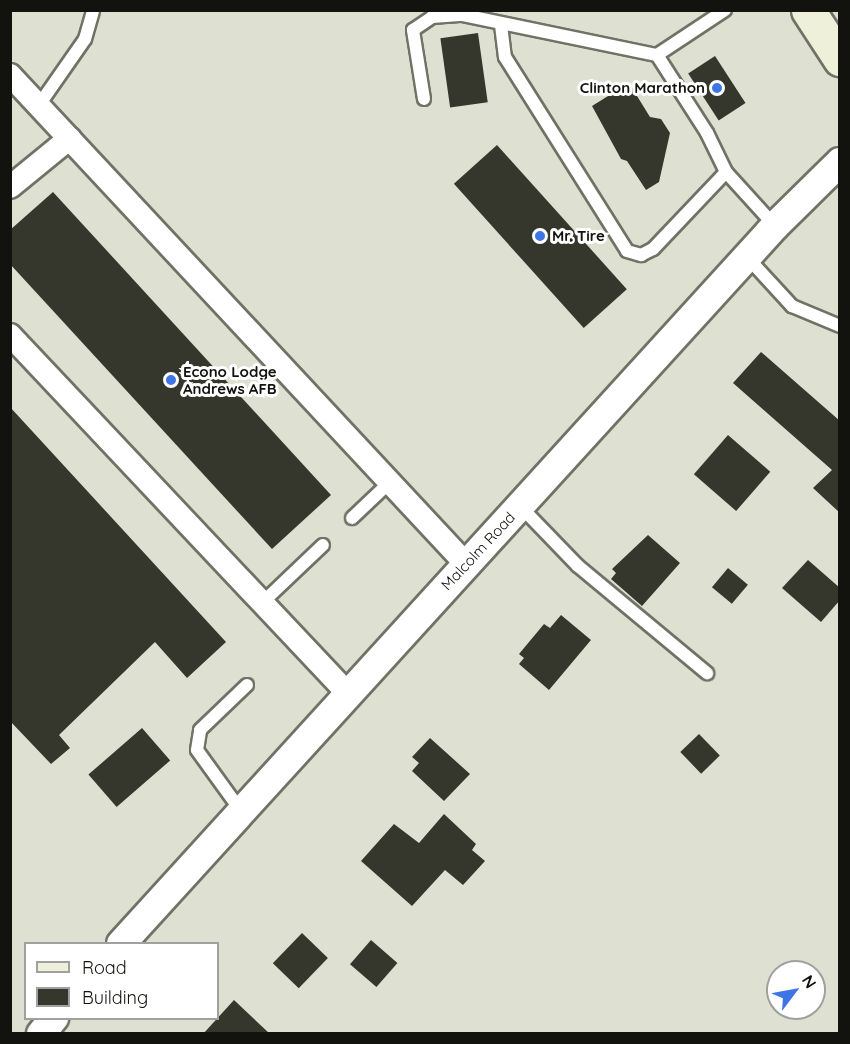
<!DOCTYPE html>
<html>
<head>
<meta charset="utf-8">
<style>
  body { margin:0 }
  #map { position:relative; width:850px; height:1044px; overflow:hidden; background:#dee0d2; font-family:Quicksand,sans-serif }
  div>[style] { position:absolute }
  [style*='--x'] { left:calc(var(--x)*1px); top:calc(var(--y)*1px); width:calc(var(--w)*1px); rotate:calc(var(--a)*1deg) }
  .building>* { inset:0; background:#36372c; transform-origin:0 0 }
  .roads { filter:drop-shadow(2px 0 #717266) drop-shadow(-2px 0 #717266) drop-shadow(0 2px #717266) drop-shadow(0 -2px #717266) }
  .service>* { height:12px; margin:-6px; padding:0 6px; transform-origin:6px; border-radius:6px; background:#fff }
  .minor>* { height:22px; margin:-11px; padding:0 11px; transform-origin:11px; border-radius:11px; background:#fff }
  .tertiary>* { height:28px; margin:-14px; padding:0 14px; transform-origin:14px; border-radius:14px; background:#fff }
  .secondary>* { height:33px; margin:-16.5px; padding:0 16.5px; transform-origin:16.5px; border-radius:16.5px; background:#eef0da }
  .dots>* { width:16px; height:16px; translate:-50% -50%; box-sizing:border-box; border:3px solid #fff; border-radius:50% }
  span { translate:-50% -50%; white-space:nowrap; text-align:center; line-height:1.15; -webkit-text-stroke:6px #fff; paint-order:stroke }
  .poi-label { font-size:15px; color:#12130e; font-weight:700 }
  .right { translate:-100% -50%; text-align:right }
  .left { translate:0 -50%; text-align:left }
  .street-label { font-size:15px; color:#12130e }
  .frame { position:absolute; inset:0; border:12px solid #12130e; pointer-events:none }
  .legend { position:absolute; left:24px; top:942px; width:195px; height:78px; box-sizing:border-box; background:#fff; border:2px solid #a0a19f; margin:0; padding:8px 10px; list-style:none; font-size:18px; color:#12130e }
  .legend li { display:flex; align-items:center; gap:12px; height:30px }
  .legend b { width:30px; border:2px solid #a0a19f }
  .north { position:absolute; left:766px; top:960px; width:60px; height:60px; box-sizing:border-box; background:#fff; border:2px solid #a0a19f; border-radius:50%; rotate:58deg; font-size:16px; font-weight:700; line-height:24px; text-align:center; color:#12130e }
  .north::after { content:''; display:block; margin:auto; width:21px; height:27px; background:#3d75e5; clip-path:polygon(50% 0,100% 100%,50% 72%,0 100%) }
</style>
</head>
<body>
<div id="map">
  <div class="building">
    <i style="left:478px;top:33px;width:70px;height:38px;rotate:82deg"></i>
    <i style="left:715px;top:56px;width:56px;height:32px;rotate:57deg"></i>
    <i style="clip-path:polygon(629px 83px,650px 117px,661px 119px,670px 133px,659px 182px,646px 190px,627px 161px,621px 159px,592px 106px)"></i>
    <i style="left:497px;top:145px;width:194px;height:58px;rotate:48deg"></i>
    <i style="clip-path:polygon(53px 192px,331px 495px,272px 549px,10px 264px,10px 230px)"></i>
    <i style="clip-path:polygon(761px 352px,840px 421px,840px 513px,813px 488px,832px 470px,733px 383px)"></i>
    <i style="clip-path:polygon(10px 407px,226px 642px,187px 678px,155px 642px,59px 735px,70px 748px,51px 764px,10px 721px)"></i>
    <i style="left:728px;top:435px;width:56px;height:52px;rotate:41deg"></i>
    <i style="clip-path:polygon(648px 535px,680px 563px,642px 606px,611px 579px,616px 573px,612px 569px)"></i>
    <i style="clip-path:polygon(808px 560px,840px 588px,840px 600px,821px 622px,782px 588px)"></i>
    <i style="left:728px;top:568px;width:26px;height:25px;rotate:40deg"></i>
    <i style="clip-path:polygon(561px 615px,591px 640px,549px 690px,519px 664px,524px 658px,519px 654px,544px 624px,550px 628px)"></i>
    <i style="left:142px;top:728px;width:43px;height:71px;rotate:49deg"></i>
    <i style="left:699px;top:734px;width:30px;height:26px;rotate:46deg"></i>
    <i style="clip-path:polygon(430px 738px,470px 774px,444px 801px,412px 771px,419px 763px,412px 757px)"></i>
    <i style="clip-path:polygon(444px 814px,476px 844px,472px 850px,485px 861px,463px 885px,445px 870px,412px 906px,361px 861px,394px 824px,419px 843px)"></i>
    <i style="left:302px;top:933px;width:36px;height:42px;rotate:44deg"></i>
    <i style="left:371px;top:940px;width:35px;height:32px;rotate:41deg"></i>
    <i style="clip-path:polygon(234px 1000px,270px 1034px,203px 1034px)"></i>
  </div>
  <div class="roads">
    <div class="service">
      <i style="--x:725;--y:10;--w:82;--a:146.5"></i>
      <i style="--x:657;--y:55;--w:93;--a:57.3"></i>
      <i style="--x:707;--y:133;--w:43;--a:64"></i>
      <i style="--x:501;--y:25;--w:32;--a:83"></i>
      <i style="--x:505;--y:57;--w:229;--a:57.8"></i>
      <i style="--x:627;--y:251;--w:15;--a:16"></i>
      <i style="--x:641;--y:255;--w:13;--a:-27"></i>
      <i style="--x:653;--y:249;--w:106;--a:-46.5"></i>
      <i style="--x:726;--y:172;--w:73;--a:47.8"></i>
      <i style="--x:424;--y:99;--w:70;--a:-99.1"></i>
      <i style="--x:413;--y:30;--w:23;--a:-34"></i>
      <i style="--x:432;--y:17;--w:31;--a:-4"></i>
      <i style="--x:463;--y:15;--w:198;--a:11.7"></i>
      <i style="--x:39;--y:105;--w:80;--a:-55.1"></i>
      <i style="--x:85;--y:39;--w:29;--a:-74"></i>
      <i style="--x:747;--y:257;--w:67;--a:47.4"></i>
      <i style="--x:792;--y:306;--w:52;--a:22.6"></i>
      <i style="--x:520;--y:506;--w:83;--a:46"></i>
      <i style="--x:578;--y:566;--w:168;--a:39.7"></i>
      <i style="--x:352;--y:518;--w:52;--a:-43.5"></i>
      <i style="--x:262;--y:603;--w:84;--a:-43.6"></i>
      <i style="--x:241;--y:811;--w:75;--a:-125.8"></i>
      <i style="--x:197;--y:750;--w:20;--a:-81"></i>
      <i style="--x:200;--y:730;--w:65;--a:-43.8"></i>
    </div>
    <div class="minor">
      <i style="--x:10;--y:75;--w:669;--a:47"></i>
      <i style="--x:10;--y:187;--w:77;--a:-39.2"></i>
      <i style="--x:10;--y:335;--w:493;--a:46.7"></i>
    </div>
    <div class="tertiary">
      <i style="--x:121;--y:944;--w:971;--a:-47.67"></i>
      <i style="--x:775;--y:226;--w:91;--a:-44.6"></i>
      <i style="--x:41;--y:1034;--w:21;--a:-51"></i>
    </div>
    <div class="secondary">
      <i style="--x:808;--y:10;--w:59;--a:56.9"></i>
    </div>
  </div>
  <div class="dots">
    <i style="left:717px;top:88px;background:#3d75e5"></i>
    <i style="left:540px;top:236px;background:#3d75e5"></i>
    <i style="left:171px;top:380px;background:#3d75e5"></i>
  </div>
  <div class="poi-label">
    <span class="right" style="left:705px;top:88px">Clinton Marathon</span>
    <span class="left" style="left:552px;top:236px">Mr. Tire</span>
    <span class="left" style="left:183px;top:380px">Econo Lodge<br>Andrews AFB</span>
  </div>
  <div class="street-label">
    <span style="left:478px;top:551px;rotate:-47deg">Malcolm Road</span>
  </div>
  <div class="frame"></div>
  <ul class="legend">
  <li><b style="height:8px;background:#eef0da"></b>Road</li>
  <li><b style="height:16px;background:#36372c"></b>Building</li>
  </ul>
  <div class="north">N</div>
</div>
</body>
</html>
